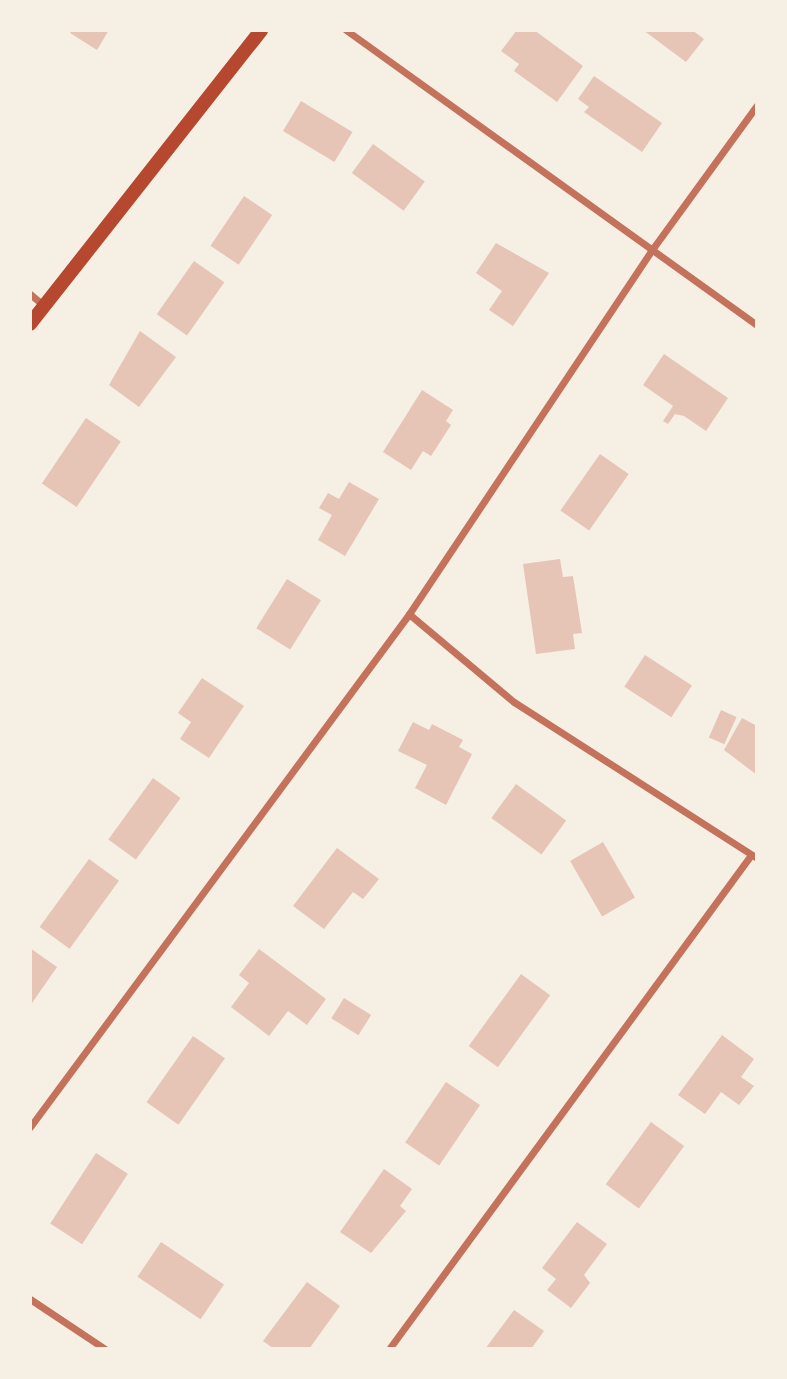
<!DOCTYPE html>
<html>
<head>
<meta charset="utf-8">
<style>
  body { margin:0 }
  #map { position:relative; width:787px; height:1379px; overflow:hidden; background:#f6efe4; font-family:"Alegreya Sans",sans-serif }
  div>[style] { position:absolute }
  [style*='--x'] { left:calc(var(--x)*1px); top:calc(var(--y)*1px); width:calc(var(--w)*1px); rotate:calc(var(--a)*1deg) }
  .building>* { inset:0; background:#e6c5b7; transform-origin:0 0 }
  .minor>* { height:7px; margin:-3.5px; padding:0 3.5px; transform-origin:3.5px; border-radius:3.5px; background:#c5725c }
  .secondary>* { height:14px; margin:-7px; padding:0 7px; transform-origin:7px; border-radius:7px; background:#b5482f }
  span { translate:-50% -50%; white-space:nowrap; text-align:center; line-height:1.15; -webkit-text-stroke:7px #f6efe4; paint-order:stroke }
  .frame { position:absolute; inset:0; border:32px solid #f6efe4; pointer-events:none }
</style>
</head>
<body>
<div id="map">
  <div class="building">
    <i style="clip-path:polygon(72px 30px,109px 30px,97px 50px,70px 33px)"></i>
    <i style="clip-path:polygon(517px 30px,534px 30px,583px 66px,557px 102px,514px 71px,519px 64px,501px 51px)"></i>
    <i style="clip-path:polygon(643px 30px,692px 30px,704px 39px,686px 62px)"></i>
    <i style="clip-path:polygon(594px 76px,662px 123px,642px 152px,584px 112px,589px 107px,578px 99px)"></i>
    <i style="left:301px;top:101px;width:60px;height:35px;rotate:31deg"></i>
    <i style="left:373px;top:144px;width:64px;height:36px;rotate:36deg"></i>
    <i style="left:244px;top:196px;width:34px;height:60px;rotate:34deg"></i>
    <i style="clip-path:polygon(496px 243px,549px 273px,513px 326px,489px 310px,502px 291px,476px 273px)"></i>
    <i style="left:194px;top:261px;width:37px;height:65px;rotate:35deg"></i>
    <i style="clip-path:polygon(140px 331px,176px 357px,139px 407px,109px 385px)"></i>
    <i style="clip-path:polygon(664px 354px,728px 398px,706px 431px,684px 416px,675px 414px,668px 424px,663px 421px,673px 406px,643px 385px)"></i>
    <i style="clip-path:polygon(422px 390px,453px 410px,446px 421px,451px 425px,431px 456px,423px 451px,411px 470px,383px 452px)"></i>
    <i style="left:86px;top:418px;width:42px;height:79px;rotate:34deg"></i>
    <i style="left:600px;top:454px;width:35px;height:69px;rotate:35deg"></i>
    <i style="clip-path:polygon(349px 482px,379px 499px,345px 556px,318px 540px,332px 515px,319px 508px,328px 493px,339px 499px)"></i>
    <i style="clip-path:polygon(560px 559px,563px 577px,573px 576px,582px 633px,573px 634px,575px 649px,536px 654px,523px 564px)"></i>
    <i style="left:287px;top:579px;width:40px;height:58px;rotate:32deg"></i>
    <i style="left:645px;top:655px;width:56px;height:38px;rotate:33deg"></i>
    <i style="clip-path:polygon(202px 678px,244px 706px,209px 758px,180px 739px,191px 722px,178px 713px)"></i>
    <i style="left:721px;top:710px;width:17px;height:30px;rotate:24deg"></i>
    <i style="clip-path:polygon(742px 718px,757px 726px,757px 775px,724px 750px)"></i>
    <i style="clip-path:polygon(413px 722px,429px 730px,432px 724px,463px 740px,459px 747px,472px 754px,446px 805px,415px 788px,427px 765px,398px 751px)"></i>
    <i style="left:153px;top:778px;width:34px;height:76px;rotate:36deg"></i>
    <i style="left:516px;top:784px;width:62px;height:42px;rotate:36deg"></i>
    <i style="left:603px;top:842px;width:64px;height:38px;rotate:60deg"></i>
    <i style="clip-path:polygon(337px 848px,379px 879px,363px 899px,353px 892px,324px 929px,293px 906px)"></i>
    <i style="left:89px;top:859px;width:37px;height:84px;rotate:36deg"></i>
    <i style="clip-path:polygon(30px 948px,57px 967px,30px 1006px)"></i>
    <i style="clip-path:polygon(259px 949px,326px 999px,307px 1025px,288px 1011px,269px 1036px,231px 1007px,249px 983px,239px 975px)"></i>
    <i style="left:521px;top:974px;width:36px;height:89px;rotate:36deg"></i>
    <i style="left:344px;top:998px;width:32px;height:24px;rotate:32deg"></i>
    <i style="clip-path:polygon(722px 1035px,754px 1059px,741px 1077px,754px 1086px,739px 1105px,721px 1092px,705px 1114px,678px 1095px)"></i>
    <i style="left:193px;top:1036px;width:39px;height:81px;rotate:35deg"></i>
    <i style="left:446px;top:1082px;width:41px;height:73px;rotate:34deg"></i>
    <i style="left:651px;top:1122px;width:41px;height:77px;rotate:36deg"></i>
    <i style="left:96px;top:1153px;width:38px;height:84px;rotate:33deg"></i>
    <i style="clip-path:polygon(384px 1169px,412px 1189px,400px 1206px,406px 1211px,371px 1253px,340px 1232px)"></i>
    <i style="clip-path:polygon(577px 1222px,607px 1244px,584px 1275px,590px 1283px,571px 1308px,547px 1290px,556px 1279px,542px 1268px)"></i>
    <i style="left:161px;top:1242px;width:76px;height:42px;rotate:34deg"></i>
    <i style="clip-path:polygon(307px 1282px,340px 1306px,309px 1349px,274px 1349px,263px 1341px)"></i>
    <i style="clip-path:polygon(514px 1310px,544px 1331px,531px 1349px,485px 1349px)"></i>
  </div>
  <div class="minor">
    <i style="--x:346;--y:30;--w:506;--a:35.67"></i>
    <i style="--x:30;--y:294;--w:17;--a:40"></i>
    <i style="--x:409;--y:614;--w:137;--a:40"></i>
    <i style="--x:514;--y:702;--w:289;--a:32.7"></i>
    <i style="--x:30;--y:1127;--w:638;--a:-53.54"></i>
    <i style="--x:409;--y:614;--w:436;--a:-56.3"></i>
    <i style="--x:651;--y:251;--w:180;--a:-54"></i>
    <i style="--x:30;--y:1299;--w:90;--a:33.7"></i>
    <i style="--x:389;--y:1349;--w:612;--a:-53.77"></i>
  </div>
  <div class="secondary">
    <i style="--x:30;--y:324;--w:374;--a:-51.8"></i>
  </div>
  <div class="frame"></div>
</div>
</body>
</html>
